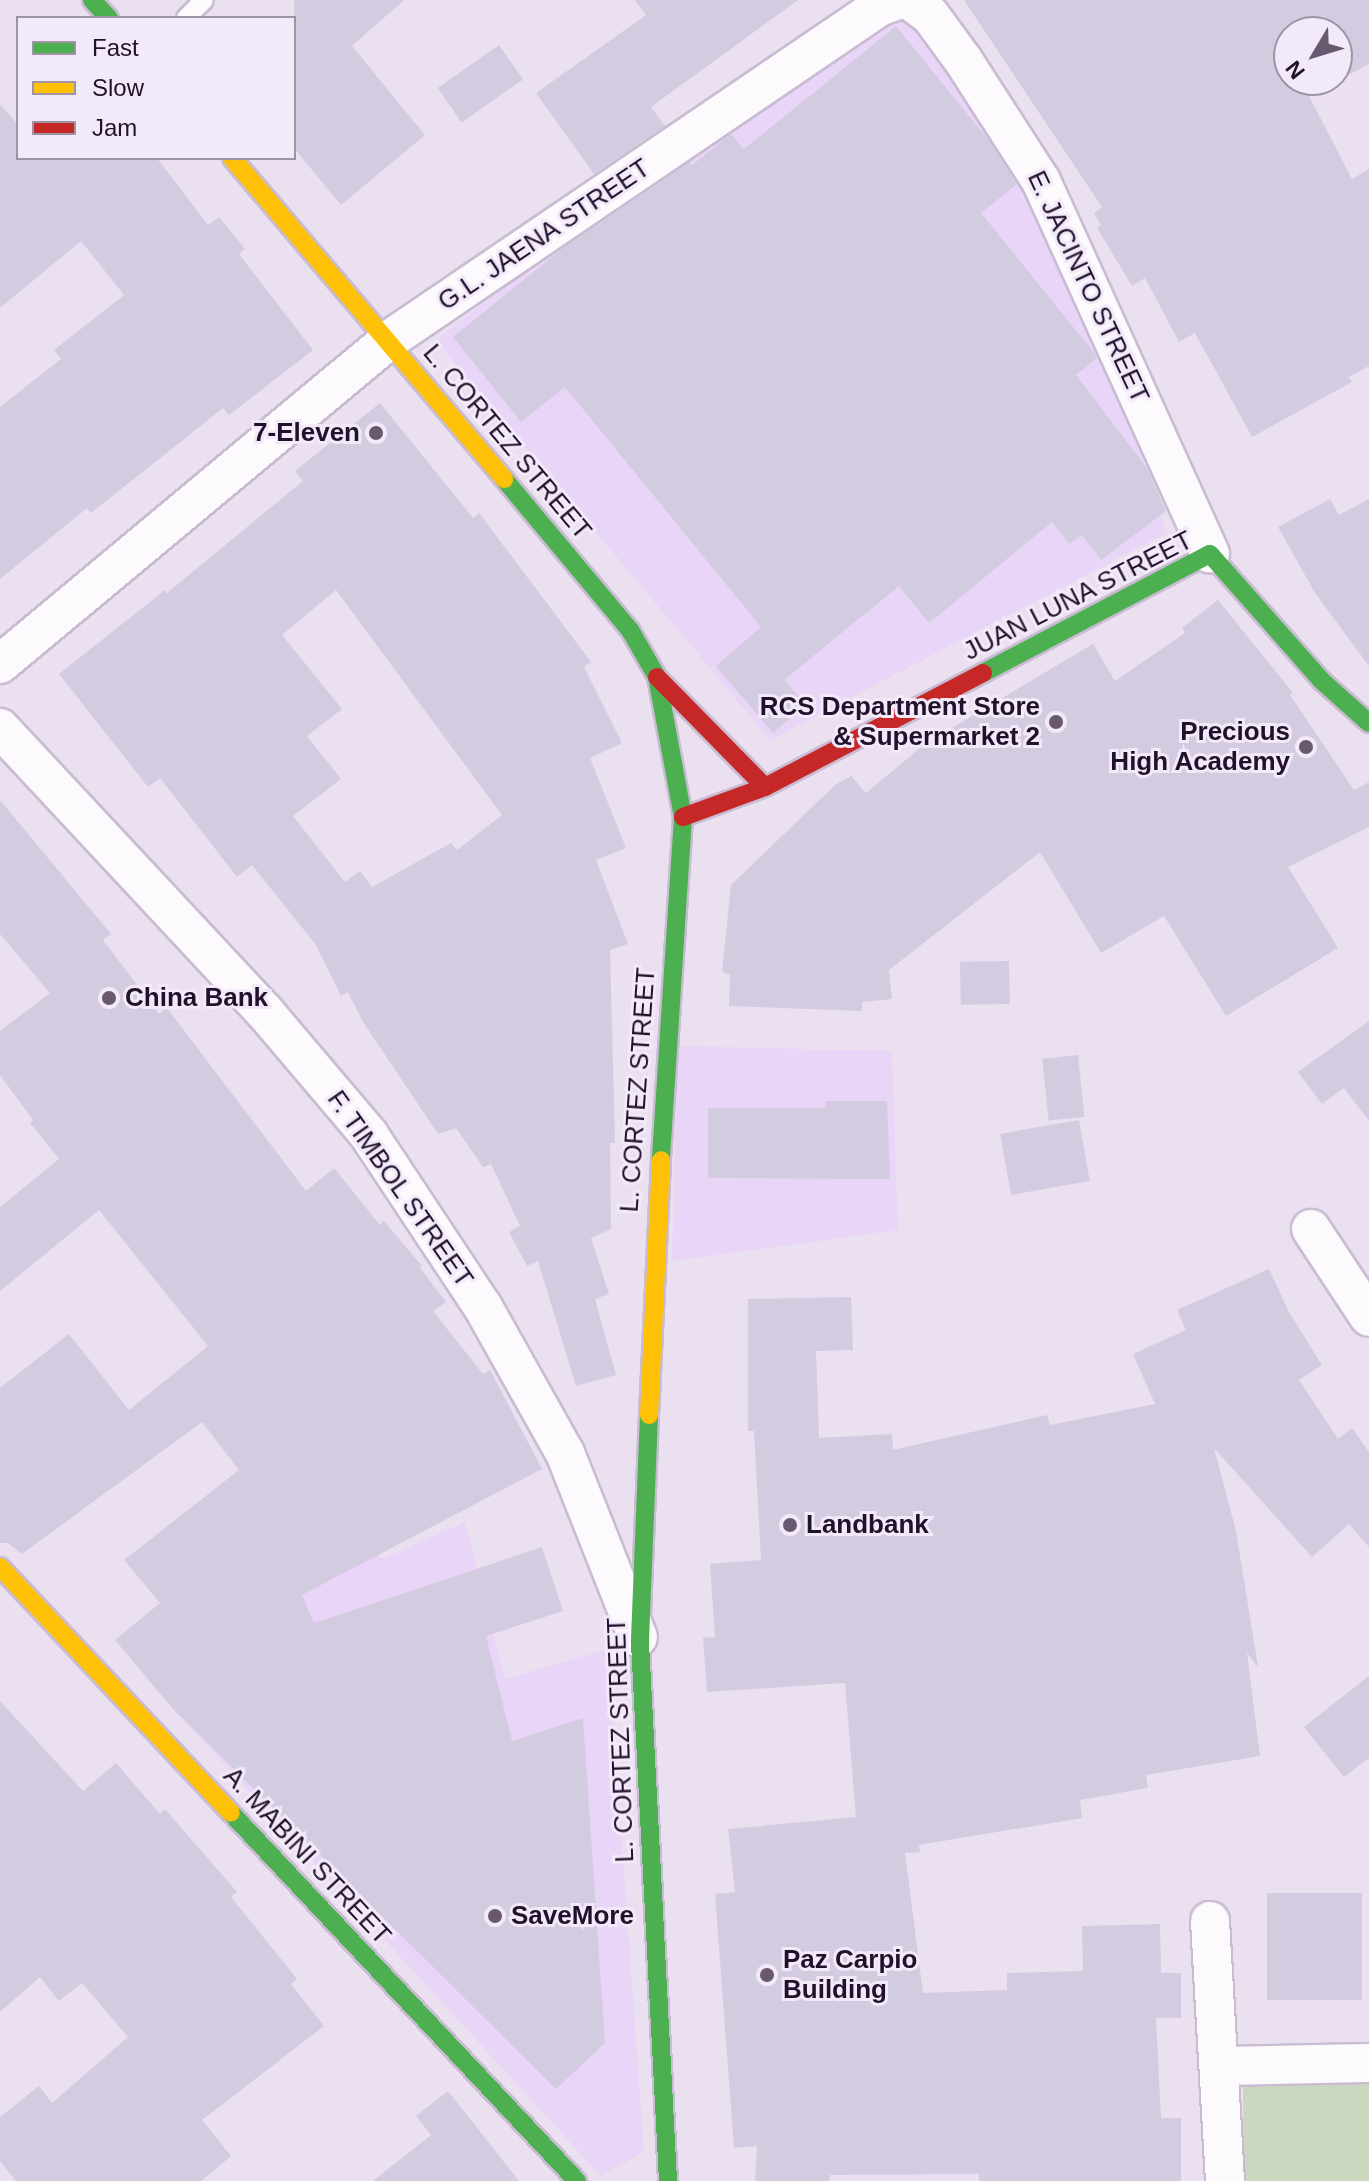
<!DOCTYPE html>
<html>
<head>
<meta charset="utf-8">
<style>
  body { margin:0 }
  #map { position:relative; width:1369px; height:2181px; overflow:hidden; background:#eae0f0; font-family:Arial,sans-serif }
  div>[style] { position:absolute }
  [style*='--x'] { left:calc(var(--x)*1px); top:calc(var(--y)*1px); width:calc(var(--w)*1px); rotate:calc(var(--a)*1deg) }
  .built>* { inset:0; background:#e9d5f7 }
  .green>* { inset:0; background:#cbd8bf; transform-origin:0 0 }
  .building>* { inset:0; background:#d3cbe0; transform-origin:0 0 }
  .roads { filter:drop-shadow(2px 0 #c9bcd2) drop-shadow(-2px 0 #c9bcd2) drop-shadow(0 2px #c9bcd2) drop-shadow(0 -2px #c9bcd2) }
  .lane>* { height:18px; margin:-9px; padding:0 9px; transform-origin:9px; border-radius:9px; background:#fcfafd }
  .street>* { height:38px; margin:-19px; padding:0 19px; transform-origin:19px; border-radius:19px; background:#fcfafd }
  .fast>* { height:18px; margin:-9px; padding:0 9px; transform-origin:9px; border-radius:9px; background:#4caf50 }
  .slow>* { height:18px; margin:-9px; padding:0 9px; transform-origin:9px; border-radius:9px; background:#ffc107 }
  .jam>* { height:18px; margin:-9px; padding:0 9px; transform-origin:9px; border-radius:9px; background:#c62828 }
  .dots>* { width:22px; height:22px; translate:-50% -50%; box-sizing:border-box; border:4px solid #f3eaf9; border-radius:50% }
  span { translate:-50% -50%; white-space:nowrap; text-align:center; line-height:1.15; -webkit-text-stroke:6px #f3eaf9; paint-order:stroke }
  .street-label { font-size:26px; color:#22112c }
  .poi-label { font-size:26px; color:#22112c; font-weight:700 }
  .right { translate:-100% -50%; text-align:right }
  .left { translate:0 -50%; text-align:left }
  .legend { position:absolute; left:16px; top:16px; width:280px; height:144px; box-sizing:border-box; background:#f3eaf9; border:2px solid #9f93a7; margin:0; padding:10px 14px; list-style:none; font-size:24px; color:#22112c }
  .legend li { display:flex; align-items:center; gap:16px; height:40px }
  .legend b { width:40px; border:2px solid #9f93a7 }
  .north { position:absolute; left:1273px; top:16px; width:80px; height:80px; box-sizing:border-box; background:#f3eaf9; border:2px solid #9f93a7; border-radius:50%; rotate:232deg; font-size:22px; font-weight:700; line-height:32px; text-align:center; color:#22112c }
  .north::after { content:''; display:block; margin:auto; width:28px; height:36px; background:#685971; clip-path:polygon(50% 0,100% 100%,50% 72%,0 100%) }
</style>
</head>
<body>
<div id="map">
  <div class="built">
    <i style="clip-path:polygon(895px 0,1021px 181px,1125px 402px,1166px 533px,770px 740px,435px 340px,655px 174px)"></i>
    <i style="clip-path:polygon(677px 1046px,892px 1051px,898px 1230px,672px 1261px)"></i>
    <i style="clip-path:polygon(348px 1511px,382px 1559px,465px 1522px,505px 1679px,608px 1649px,644px 2152px,601px 2176px,146px 1679px)"></i>
  </div>
  <div class="green">
    <i style="left:1369px;top:2070px;width:111px;height:126px;rotate:90deg"></i>
  </div>
  <div class="building">
    <i style="clip-path:polygon(294px 0,404px 0,352px 46px,425px 135px,341px 205px,294px 148px)"></i>
    <i style="clip-path:polygon(635px 0,798px 0,651px 107px,665px 126px,594px 174px,536px 93px,646px 15px)"></i>
    <i style="clip-path:polygon(evenodd,964px 0,1369px 0,1369px 64px,1309px 96px,1352px 179px,1369px 169px,1369px 366px,1349px 377px,1352px 382px,1252px 437px,1195px 333px,1179px 342px,1145px 278px,1132px 286px,1097px 228px,1101px 226px,1094px 213px,1102px 207px,964px 0,1289px 32px,1337px 32px,1337px 80px,1289px 80px,1289px 32px)"></i>
    <i style="clip-path:polygon(896px 26px,990px 142px,1017px 184px,981px 213px,1095px 354px,1097px 358px,1076px 375px,1147px 468px,1166px 511px,1101px 560px,1082px 535px,1069px 544px,1052px 522px,929px 623px,899px 586px,784px 680px,806px 705px,773px 733px,716px 666px,761px 627px,565px 387px,521px 422px,453px 337px,562px 249px,690px 162px,692px 165px,731px 134px,744px 149px)"></i>
    <i style="left:499px;top:45px;width:42px;height:75px;rotate:55deg"></i>
    <i style="clip-path:polygon(0 104px,18px 125px,18px 158px,157px 158px,208px 225px,219px 217px,245px 249px,239px 254px,313px 350px,229px 415px,223px 408px,91px 513px,87px 508px,0 579px,0 407px,61px 359px,54px 350px,124px 295px,81px 241px,0 308px)"></i>
    <i style="clip-path:polygon(evenodd,380px 403px,473px 518px,479px 513px,591px 662px,584px 667px,622px 743px,590px 758px,626px 848px,596px 860px,628px 944px,610px 950px,615px 1143px,610px 1143px,611px 1229px,591px 1238px,609px 1294px,595px 1299px,616px 1375px,576px 1386px,538px 1261px,527px 1266px,509px 1232px,520px 1226px,491px 1164px,483px 1167px,456px 1128px,438px 1134px,363px 1022px,348px 992px,341px 996px,316px 945px,252px 865px,237px 877px,160px 778px,148px 787px,59px 674px,165px 590px,167px 593px,303px 481px,295px 471px,380px 403px,336px 590px,502px 815px,457px 850px,451px 843px,372px 887px,360px 871px,345px 882px,293px 816px,341px 779px,307px 736px,342px 709px,282px 635px,336px 590px)"></i>
    <i style="clip-path:polygon(1330px 499px,1339px 515px,1369px 499px,1369px 666px,1315px 593px,1278px 527px)"></i>
    <i style="clip-path:polygon(1218px 600px,1293px 693px,1290px 695px,1354px 790px,1369px 782px,1369px 827px,1288px 867px,1338px 948px,1226px 1016px,1164px 916px,1101px 953px,1040px 852px,889px 970px,892px 999px,862px 1002px,862px 1011px,729px 1006px,730px 975px,722px 972px,731px 885px,835px 785px,851px 776px,866px 793px,925px 744px,1093px 644px,1115px 681px,1185px 633px,1182px 628px)"></i>
    <i style="clip-path:polygon(0 800px,111px 934px,103px 940px,159px 1014px,167px 1008px,306px 1191px,334px 1168px,380px 1225px,384px 1221px,422px 1266px,420px 1268px,446px 1302px,433px 1311px,483px 1374px,490px 1370px,542px 1469px,302px 1595px,314px 1623px,542px 1547px,563px 1611px,486px 1636px,512px 1741px,583px 1718px,605px 2043px,556px 2089px,174px 1710px,115px 1640px,160px 1603px,124px 1560px,239px 1470px,202px 1422px,22px 1554px,8px 1543px,0 1543px,0 1388px,69px 1334px,129px 1410px,208px 1346px,99px 1210px,0 1291px,0 1207px,59px 1159px,30px 1123px,33px 1120px,0 1075px,0 1031px,50px 993px,0 934px)"></i>
    <i style="left:1009px;top:961px;width:43px;height:49px;rotate:89deg"></i>
    <i style="clip-path:polygon(1369px 1021px,1369px 1121px,1344px 1088px,1322px 1104px,1298px 1072px)"></i>
    <i style="left:1078px;top:1055px;width:62px;height:36px;rotate:84deg"></i>
    <i style="clip-path:polygon(825px 1101px,887px 1101px,890px 1179px,708px 1178px,708px 1108px,825px 1108px)"></i>
    <i style="left:1079px;top:1120px;width:62px;height:80px;rotate:80deg"></i>
    <i style="clip-path:polygon(1269px 1269px,1289px 1312px,1322px 1365px,1299px 1380px,1338px 1439px,1352px 1428px,1369px 1452px,1369px 1547px,1349px 1524px,1312px 1557px,1214px 1448px,1236px 1531px,1258px 1667px,1247px 1653px,1260px 1756px,1146px 1775px,1148px 1788px,1080px 1800px,1082px 1818px,919px 1845px,920px 1852px,905px 1853px,923px 1993px,1007px 1990px,1007px 1973px,1083px 1971px,1082px 1926px,1160px 1924px,1161px 1973px,1181px 1973px,1181px 2018px,1156px 2018px,1161px 2118px,1181px 2118px,1181px 2181px,979px 2181px,979px 2174px,830px 2175px,829px 2181px,755px 2181px,757px 2146px,734px 2148px,715px 1894px,735px 1892px,728px 1829px,856px 1817px,845px 1683px,707px 1692px,703px 1638px,715px 1637px,710px 1564px,761px 1560px,754px 1431px,748px 1431px,748px 1299px,851px 1297px,853px 1350px,816px 1351px,819px 1438px,892px 1434px,893px 1450px,1047px 1415px,1050px 1425px,1155px 1404px,1133px 1354px,1186px 1330px,1177px 1310px)"></i>
    <i style="clip-path:polygon(1369px 1676px,1369px 1758px,1344px 1777px,1304px 1727px)"></i>
    <i style="clip-path:polygon(0 1701px,83px 1791px,116px 1763px,160px 1814px,165px 1809px,237px 1892px,231px 1897px,297px 1979px,291px 1984px,324px 2026px,202px 2120px,231px 2156px,201px 2181px,16px 2181px,0 2161px,0 2117px,39px 2086px,52px 2103px,128px 2037px,82px 1983px,59px 2001px,40px 1977px,0 2012px)"></i>
    <i style="left:1267px;top:1893px;width:95px;height:107px"></i>
    <i style="clip-path:polygon(448px 2091px,519px 2181px,373px 2181px,431px 2135px,416px 2116px)"></i>
  </div>
  <div class="roads">
    <div class="lane">
      <i style="--x:186;--y:18;--w:25;--a:-45"></i>
    </div>
    <div class="street">
      <i style="--x:909;--y:0;--w:26;--a:36"></i>
      <i style="--x:930;--y:15;--w:56;--a:53.7"></i>
      <i style="--x:963;--y:60;--w:144;--a:57.2"></i>
      <i style="--x:1041;--y:181;--w:409;--a:65.6"></i>
      <i style="--x:0;--y:664;--w:506;--a:-39.79"></i>
      <i style="--x:389;--y:340;--w:592;--a:-34.2"></i>
      <i style="--x:879;--y:7;--w:20;--a:-20"></i>
      <i style="--x:0;--y:728;--w:387;--a:47"></i>
      <i style="--x:264;--y:1011;--w:162;--a:49.7"></i>
      <i style="--x:369;--y:1135;--w:206;--a:56.5"></i>
      <i style="--x:483;--y:1307;--w:167;--a:60.7"></i>
      <i style="--x:565;--y:1453;--w:198;--a:68.4"></i>
      <i style="--x:1311;--y:1229;--w:105;--a:56.6"></i>
      <i style="--x:1210;--y:1921;--w:260;--a:86.7"></i>
      <i style="--x:1220;--y:2066;--w:149;--a:-1.2"></i>
    </div>
    <div class="fast">
      <i style="--x:92;--y:0;--w:25;--a:47"></i>
      <i style="--x:504;--y:479;--w:197;--a:50.2"></i>
      <i style="--x:630;--y:630;--w:54;--a:60.1"></i>
      <i style="--x:657;--y:677;--w:142;--a:79.5"></i>
      <i style="--x:683;--y:817;--w:344;--a:93.7"></i>
      <i style="--x:983;--y:673;--w:256;--a:-27.7"></i>
      <i style="--x:1210;--y:554;--w:169;--a:48.6"></i>
      <i style="--x:1322;--y:681;--w:63;--a:41.8"></i>
      <i style="--x:649;--y:1415;--w:228;--a:92.3"></i>
      <i style="--x:640;--y:1643;--w:539;--a:87.02"></i>
      <i style="--x:231;--y:1813;--w:505;--a:46.76"></i>
    </div>
    <div class="slow">
      <i style="--x:232;--y:158;--w:421;--a:49.7"></i>
      <i style="--x:649;--y:1415;--w:255;--a:-87.3"></i>
      <i style="--x:0;--y:1567;--w:337;--a:46.8"></i>
    </div>
    <div class="jam">
      <i style="--x:657;--y:677;--w:154;--a:45.5"></i>
      <i style="--x:683;--y:817;--w:87;--a:-20.1"></i>
      <i style="--x:765;--y:787;--w:246;--a:-27.6"></i>
    </div>
  </div>
  <div class="dots">
    <i style="left:376px;top:433px;background:#685971"></i>
    <i style="left:1056px;top:722px;background:#685971"></i>
    <i style="left:1306px;top:747px;background:#685971"></i>
    <i style="left:109px;top:998px;background:#685971"></i>
    <i style="left:790px;top:1525px;background:#685971"></i>
    <i style="left:495px;top:1916px;background:#685971"></i>
    <i style="left:767px;top:1975px;background:#685971"></i>
  </div>
  <div class="street-label">
    <span style="left:544px;top:235px;rotate:-34deg">G.L. JAENA STREET</span>
    <span style="left:1088px;top:287px;rotate:65deg">E. JACINTO STREET</span>
    <span style="left:507px;top:442px;rotate:50deg">L. CORTEZ STREET</span>
    <span style="left:1078px;top:596px;rotate:-27deg">JUAN LUNA STREET</span>
    <span style="left:638px;top:1090px;rotate:-86deg">L. CORTEZ STREET</span>
    <span style="left:400px;top:1189px;rotate:55deg">F. TIMBOL STREET</span>
    <span style="left:621px;top:1740px;rotate:-92deg">L. CORTEZ STREET</span>
    <span style="left:307px;top:1856px;rotate:47deg">A. MABINI STREET</span>
  </div>
  <div class="poi-label">
    <span class="right" style="left:360px;top:433px">7-Eleven</span>
    <span class="right" style="left:1040px;top:722px">RCS Department Store<br>&amp; Supermarket 2</span>
    <span class="right" style="left:1290px;top:747px">Precious<br>High Academy</span>
    <span class="left" style="left:125px;top:998px">China Bank</span>
    <span class="left" style="left:806px;top:1525px">Landbank</span>
    <span class="left" style="left:511px;top:1916px">SaveMore</span>
    <span class="left" style="left:783px;top:1975px">Paz Carpio<br>Building</span>
  </div>
  <ul class="legend">
  <li><b style="height:10px;background:#4caf50"></b>Fast</li>
  <li><b style="height:10px;background:#ffc107"></b>Slow</li>
  <li><b style="height:10px;background:#c62828"></b>Jam</li>
  </ul>
  <div class="north">N</div>
</div>
</body>
</html>
